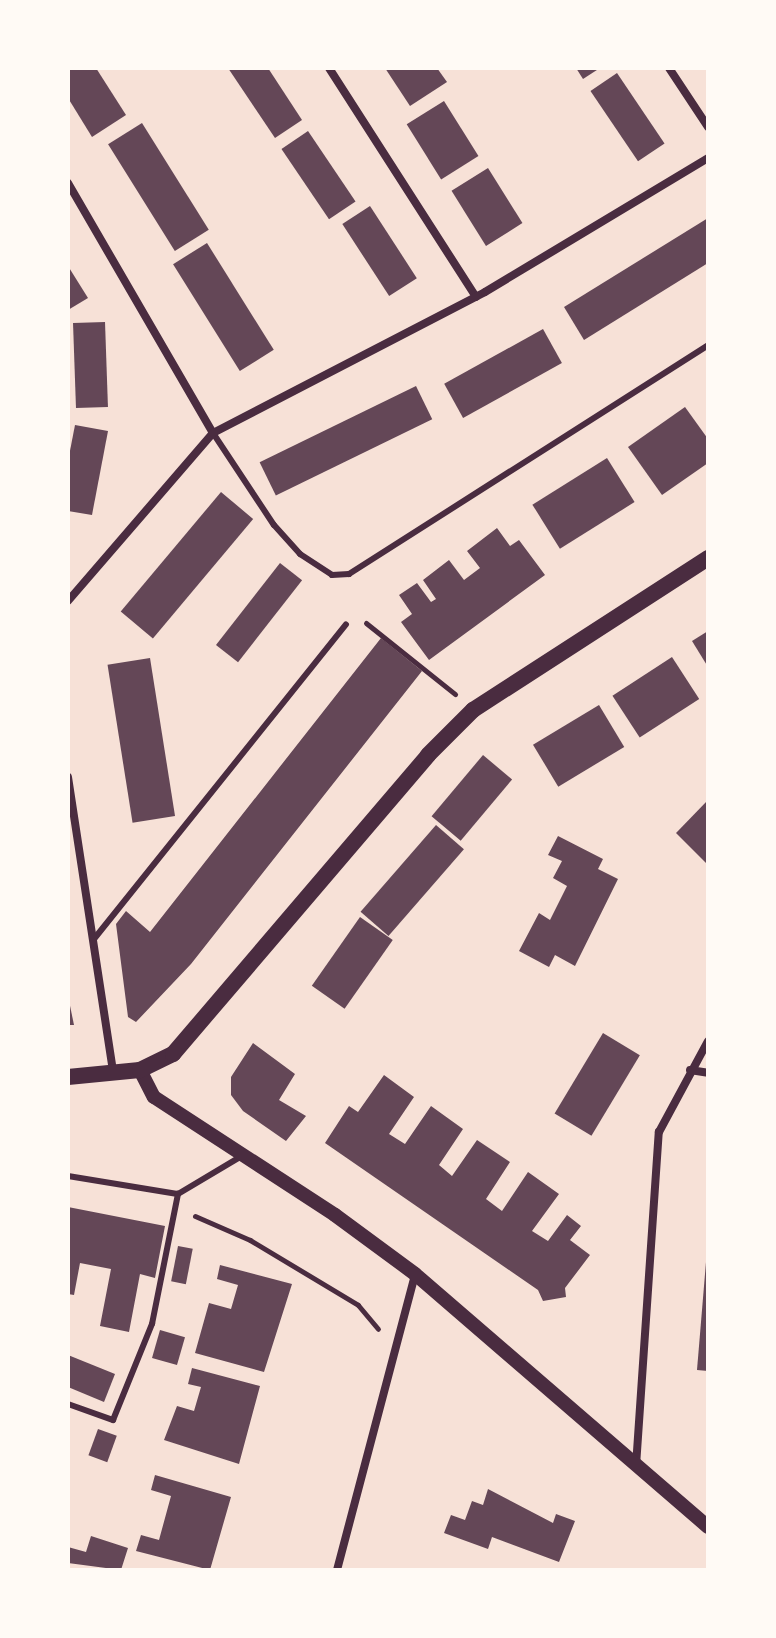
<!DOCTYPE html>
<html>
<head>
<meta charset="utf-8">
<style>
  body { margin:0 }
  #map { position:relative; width:776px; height:1638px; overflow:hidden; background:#f7e1d7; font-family:"Public Sans",sans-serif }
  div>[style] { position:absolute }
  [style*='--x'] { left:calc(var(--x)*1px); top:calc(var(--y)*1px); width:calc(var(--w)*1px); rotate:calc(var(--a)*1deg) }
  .building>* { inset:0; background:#644757; transform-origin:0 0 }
  .path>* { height:5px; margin:-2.5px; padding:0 2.5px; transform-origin:2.5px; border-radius:2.5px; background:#4a2c40 }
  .service>* { height:6px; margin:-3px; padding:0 3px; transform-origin:3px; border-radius:3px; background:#4a2c40 }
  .minor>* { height:8px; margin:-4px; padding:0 4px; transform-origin:4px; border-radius:4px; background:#4a2c40 }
  .tertiary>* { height:14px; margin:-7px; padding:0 7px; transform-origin:7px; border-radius:7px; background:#4a2c40 }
  .secondary>* { height:16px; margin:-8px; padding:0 8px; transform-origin:8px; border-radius:8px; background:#4a2c40 }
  span { translate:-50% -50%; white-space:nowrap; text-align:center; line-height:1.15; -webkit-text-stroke:6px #fffaf5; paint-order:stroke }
  .frame { position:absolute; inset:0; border:70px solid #fffaf5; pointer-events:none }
</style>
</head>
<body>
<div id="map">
  <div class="building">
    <i style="clip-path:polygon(68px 68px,96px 68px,126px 115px,92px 137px,68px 98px)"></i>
    <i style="clip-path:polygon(228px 68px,268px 68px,302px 120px,275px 138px)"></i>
    <i style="clip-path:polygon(385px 68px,437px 68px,447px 82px,410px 106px)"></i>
    <i style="clip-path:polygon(576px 68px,600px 68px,583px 79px)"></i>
    <i style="left:617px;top:73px;width:85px;height:32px;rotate:56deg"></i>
    <i style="left:444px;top:101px;width:65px;height:44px;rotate:58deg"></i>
    <i style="left:142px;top:123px;width:126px;height:40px;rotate:58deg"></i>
    <i style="left:308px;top:131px;width:85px;height:32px;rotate:56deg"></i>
    <i style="left:488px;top:168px;width:65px;height:43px;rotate:58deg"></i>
    <i style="left:370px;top:206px;width:86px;height:33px;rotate:57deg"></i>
    <i style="clip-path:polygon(708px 218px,708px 263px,584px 340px,564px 307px)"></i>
    <i style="left:207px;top:243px;width:126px;height:40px;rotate:58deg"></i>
    <i style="clip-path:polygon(68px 266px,88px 298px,68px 310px)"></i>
    <i style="left:105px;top:322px;width:85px;height:32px;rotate:88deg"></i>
    <i style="left:543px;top:329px;width:39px;height:113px;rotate:61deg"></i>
    <i style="left:416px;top:386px;width:37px;height:174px;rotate:64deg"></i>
    <i style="clip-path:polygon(685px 407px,708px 439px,708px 463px,662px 495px,628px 447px)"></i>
    <i style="clip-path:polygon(75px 425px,108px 431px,92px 515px,68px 511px,68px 461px)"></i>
    <i style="left:607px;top:458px;width:52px;height:88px;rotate:58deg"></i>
    <i style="left:221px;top:492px;width:42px;height:156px;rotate:40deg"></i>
    <i style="clip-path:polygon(497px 528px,510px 546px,519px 540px,545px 575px,429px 660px,401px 622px,412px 614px,399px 595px,417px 583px,431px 602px,436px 599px,423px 580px,449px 560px,464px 580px,480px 568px,467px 551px)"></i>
    <i style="left:280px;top:563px;width:28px;height:104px;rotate:38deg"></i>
    <i style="clip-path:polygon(708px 631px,708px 667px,692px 641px)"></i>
    <i style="clip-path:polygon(381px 638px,422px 671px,191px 964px,136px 1022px,128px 1017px,116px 924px,126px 911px,150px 932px)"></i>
    <i style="left:672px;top:657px;width:50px;height:71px;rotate:57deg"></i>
    <i style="left:150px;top:658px;width:160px;height:43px;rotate:81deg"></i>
    <i style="left:599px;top:705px;width:49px;height:77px;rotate:59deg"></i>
    <i style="left:483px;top:755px;width:38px;height:80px;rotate:40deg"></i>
    <i style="clip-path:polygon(708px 800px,708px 865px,676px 833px)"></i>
    <i style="left:436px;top:825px;width:37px;height:115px;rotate:41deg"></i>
    <i style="clip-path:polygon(558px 836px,603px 859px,598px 869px,618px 879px,575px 966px,555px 955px,549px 967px,519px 951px,539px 913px,550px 920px,567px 886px,553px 878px,562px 861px,548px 855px)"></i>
    <i style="left:360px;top:917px;width:40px;height:84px;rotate:35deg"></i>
    <i style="clip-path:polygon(68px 996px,74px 1025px,68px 1025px)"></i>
    <i style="left:603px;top:1033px;width:43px;height:94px;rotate:31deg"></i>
    <i style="clip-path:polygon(253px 1043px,295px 1074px,279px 1100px,306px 1116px,286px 1141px,243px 1111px,231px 1095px,231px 1077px)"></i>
    <i style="clip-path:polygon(384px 1075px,414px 1097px,389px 1134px,405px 1144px,431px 1106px,463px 1129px,439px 1165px,452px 1176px,477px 1140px,510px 1162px,486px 1199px,502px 1211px,528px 1172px,559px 1194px,532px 1231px,548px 1241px,567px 1215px,581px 1226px,570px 1240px,590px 1255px,565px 1288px,566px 1297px,543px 1301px,538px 1290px,325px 1143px,349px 1106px,358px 1112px)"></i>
    <i style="clip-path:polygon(68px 1207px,165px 1226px,155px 1278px,140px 1274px,129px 1332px,100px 1326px,111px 1269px,80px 1263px,74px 1295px,68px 1294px)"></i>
    <i style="left:178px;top:1246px;width:15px;height:36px;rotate:11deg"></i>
    <i style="clip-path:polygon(706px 1262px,708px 1262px,708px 1371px,697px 1370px)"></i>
    <i style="clip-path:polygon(220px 1265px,292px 1284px,264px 1372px,195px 1353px,209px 1303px,231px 1309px,238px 1285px,217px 1279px)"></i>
    <i style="left:160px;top:1330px;width:26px;height:29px;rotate:16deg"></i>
    <i style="clip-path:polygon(68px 1355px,115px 1374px,104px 1402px,68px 1387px)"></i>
    <i style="clip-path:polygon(192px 1368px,260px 1386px,239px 1464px,164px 1440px,177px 1406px,194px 1411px,201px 1387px,188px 1384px)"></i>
    <i style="left:98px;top:1429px;width:20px;height:28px;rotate:20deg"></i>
    <i style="clip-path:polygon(155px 1475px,231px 1497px,210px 1570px,136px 1551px,141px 1535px,159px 1540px,171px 1496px,151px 1490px)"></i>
    <i style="clip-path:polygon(488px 1489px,553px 1523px,556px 1514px,575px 1521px,559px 1562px,492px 1537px,488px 1549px,444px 1533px,451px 1515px,465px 1520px,472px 1501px,483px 1505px)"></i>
    <i style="clip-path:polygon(91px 1536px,128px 1548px,121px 1570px,68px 1563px,68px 1547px,86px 1552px)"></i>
  </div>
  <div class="path">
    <i style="--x:366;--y:623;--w:114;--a:38.6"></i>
    <i style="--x:195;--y:1216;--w:60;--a:23.6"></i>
    <i style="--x:250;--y:1240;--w:126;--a:31"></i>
    <i style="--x:358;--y:1305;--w:31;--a:50"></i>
  </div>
  <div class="service">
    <i style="--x:213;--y:433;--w:110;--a:56.5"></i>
    <i style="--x:274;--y:525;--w:39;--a:48"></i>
    <i style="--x:300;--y:554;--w:38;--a:33"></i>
    <i style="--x:332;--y:575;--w:17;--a:-3"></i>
    <i style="--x:349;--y:574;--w:426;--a:-32.5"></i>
    <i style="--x:94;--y:939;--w:403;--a:-51.3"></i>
    <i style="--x:68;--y:1176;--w:111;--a:9.3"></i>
    <i style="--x:178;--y:1194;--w:72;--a:-30.8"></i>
    <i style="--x:68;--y:1404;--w:48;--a:19.6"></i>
    <i style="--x:113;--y:1420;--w:104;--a:-67.9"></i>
    <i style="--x:152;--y:1324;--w:133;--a:-78.7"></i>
  </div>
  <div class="minor">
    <i style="--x:329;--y:68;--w:272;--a:57.3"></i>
    <i style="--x:669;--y:68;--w:71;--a:56.5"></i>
    <i style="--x:68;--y:183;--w:289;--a:59.9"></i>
    <i style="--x:68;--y:601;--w:222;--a:-49.2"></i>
    <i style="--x:213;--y:433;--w:306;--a:-27.4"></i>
    <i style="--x:485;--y:292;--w:260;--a:-31"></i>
    <i style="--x:68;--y:777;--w:298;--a:81.3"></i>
    <i style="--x:690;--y:1070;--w:18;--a:9"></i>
    <i style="--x:636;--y:1466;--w:335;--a:-86.1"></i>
    <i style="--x:659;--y:1132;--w:103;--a:-61.7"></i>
    <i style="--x:337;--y:1570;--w:306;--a:-75.2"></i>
  </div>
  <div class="tertiary">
    <i style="--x:140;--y:1070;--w:30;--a:63"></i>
    <i style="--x:154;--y:1097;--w:216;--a:33.1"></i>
    <i style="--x:335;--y:1215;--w:99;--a:36.4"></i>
    <i style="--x:415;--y:1274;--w:387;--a:40.8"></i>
  </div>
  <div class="secondary">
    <i style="--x:68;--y:1077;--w:72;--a:-5.6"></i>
    <i style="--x:140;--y:1070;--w:37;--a:-26"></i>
    <i style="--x:173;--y:1054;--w:393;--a:-49.5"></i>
    <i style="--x:428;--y:755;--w:64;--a:-45"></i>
    <i style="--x:473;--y:710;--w:280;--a:-32.9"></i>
  </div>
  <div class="frame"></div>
</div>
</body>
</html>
